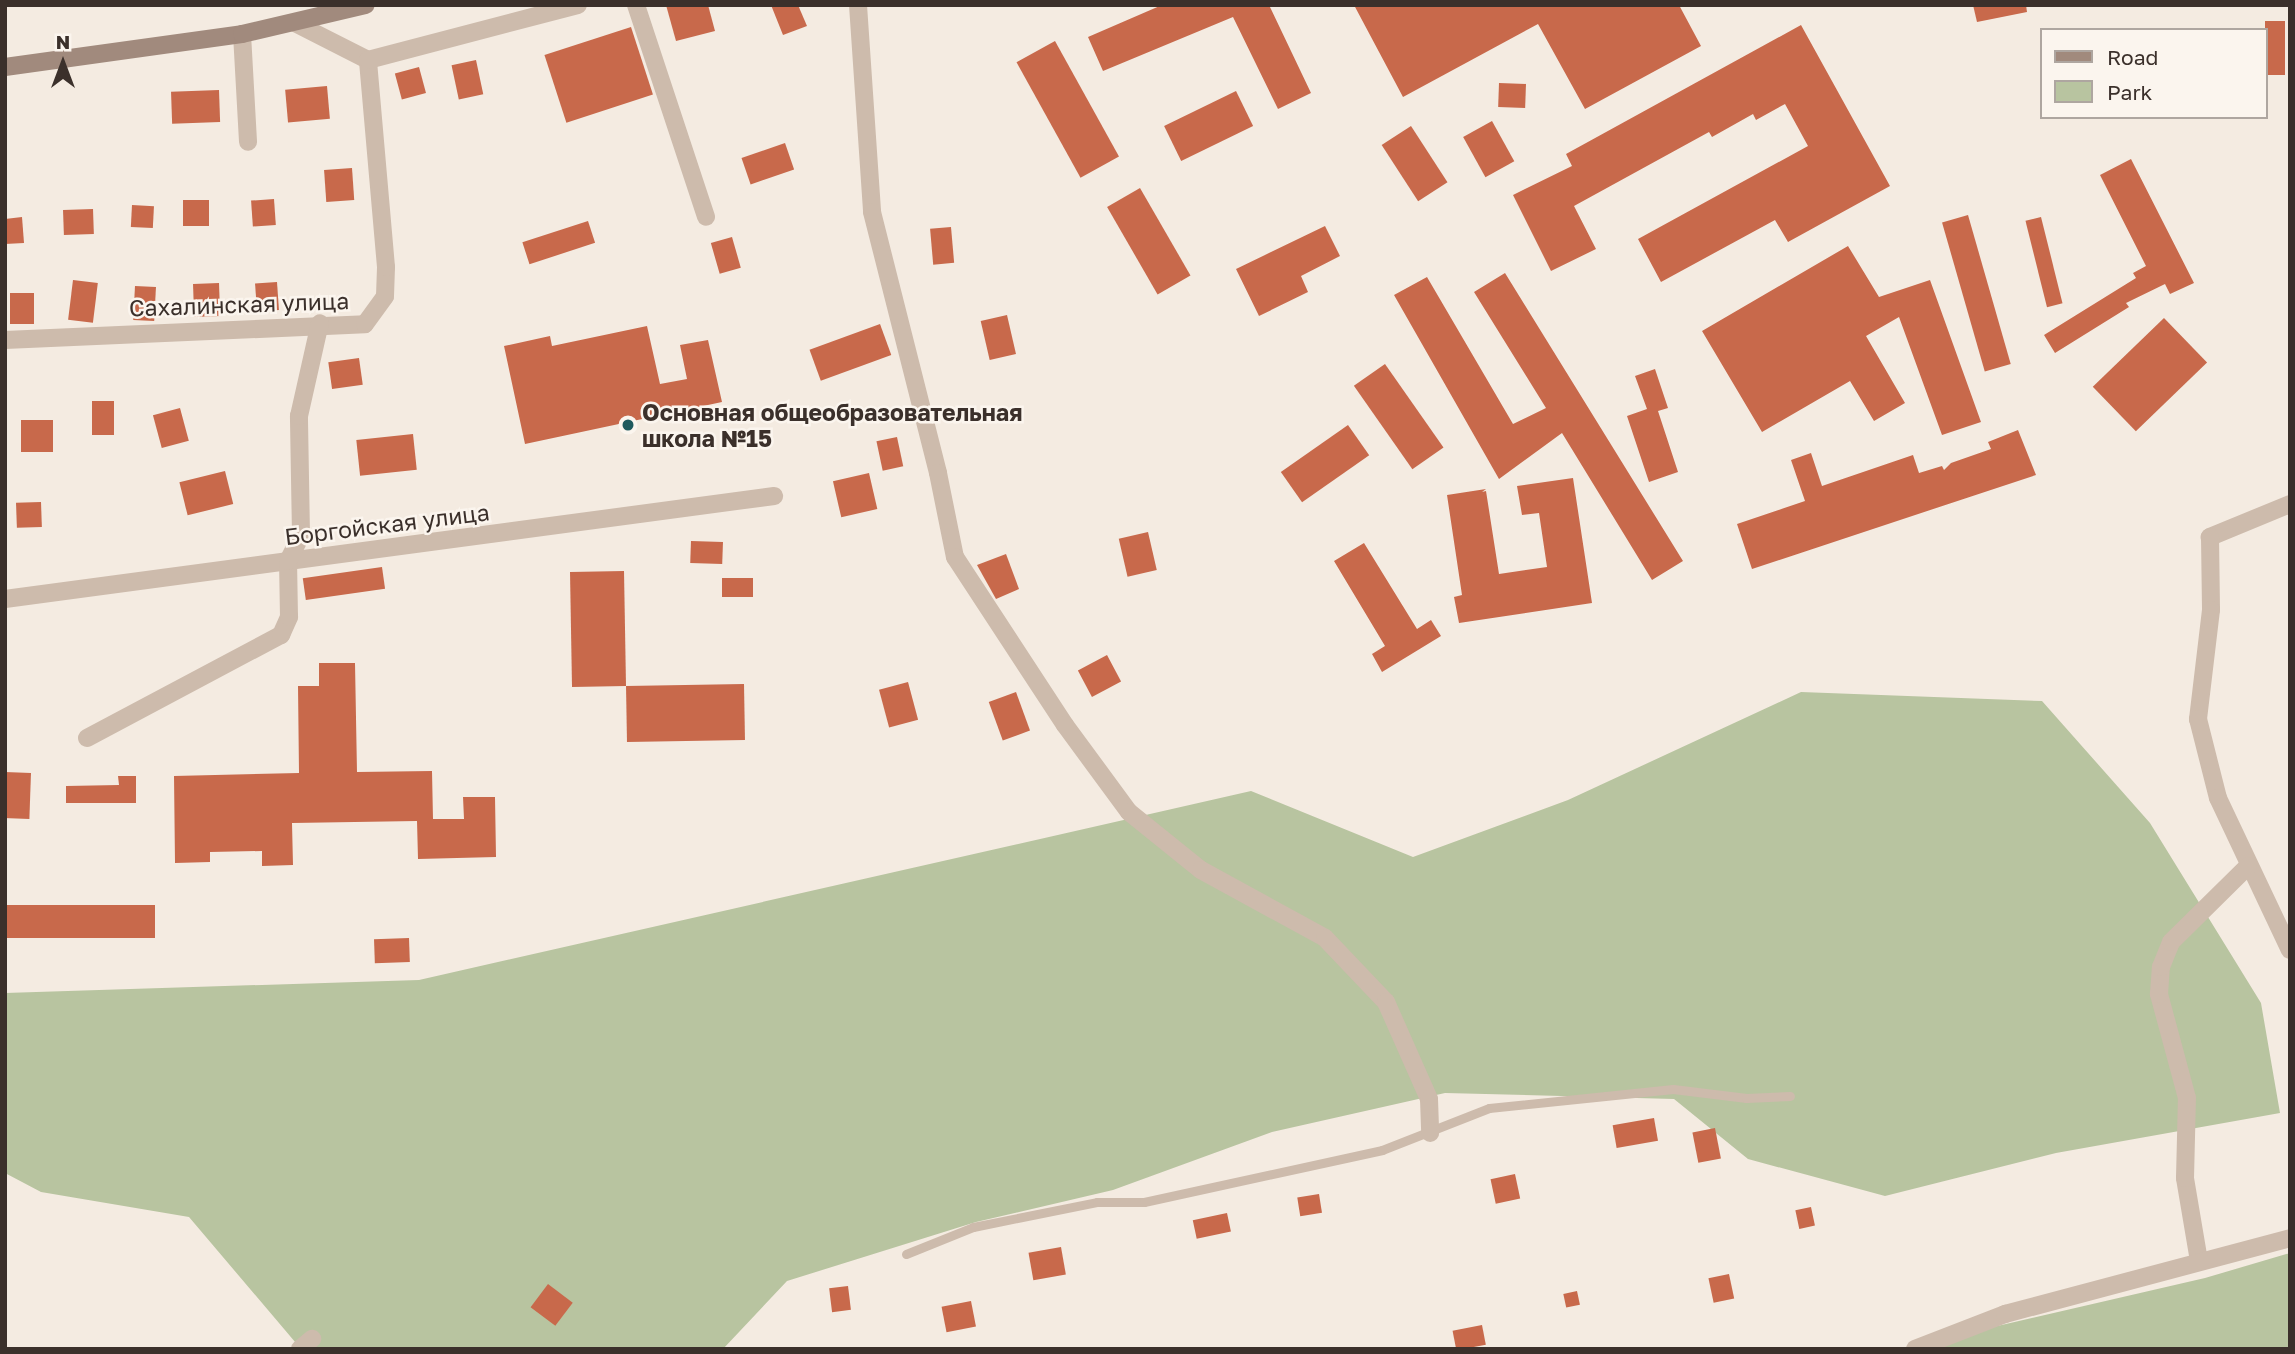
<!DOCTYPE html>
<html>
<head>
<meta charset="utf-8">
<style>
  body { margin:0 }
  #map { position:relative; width:2295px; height:1354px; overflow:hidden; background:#f4ebe1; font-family:"Golos Text",sans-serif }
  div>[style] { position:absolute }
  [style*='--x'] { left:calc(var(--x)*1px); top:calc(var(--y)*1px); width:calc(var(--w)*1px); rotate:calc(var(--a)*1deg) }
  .green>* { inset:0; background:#b8c4a0 }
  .building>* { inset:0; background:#c8694b; transform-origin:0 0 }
  .lane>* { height:9px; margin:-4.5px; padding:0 4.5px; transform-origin:4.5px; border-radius:4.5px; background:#cdbbac }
  .street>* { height:18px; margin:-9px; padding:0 9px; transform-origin:9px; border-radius:9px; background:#cdbbac }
  .secondary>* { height:18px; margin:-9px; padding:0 9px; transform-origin:9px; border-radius:9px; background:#a18a7d }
  .dots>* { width:19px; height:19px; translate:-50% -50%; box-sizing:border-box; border:4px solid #fbf5ee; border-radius:50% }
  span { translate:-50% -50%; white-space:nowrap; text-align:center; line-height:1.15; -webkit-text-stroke:5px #fbf5ee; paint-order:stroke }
  .street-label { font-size:23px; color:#3b302b }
  .poi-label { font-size:23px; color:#3b302b; font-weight:700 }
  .left { translate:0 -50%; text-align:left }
  .frame { position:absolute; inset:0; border:7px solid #3b302b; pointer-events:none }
  .legend { position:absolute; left:2040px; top:28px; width:228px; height:91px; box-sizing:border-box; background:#fbf5ee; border:2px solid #aea6a0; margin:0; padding:9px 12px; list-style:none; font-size:21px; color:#3b302b }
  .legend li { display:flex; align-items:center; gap:14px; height:35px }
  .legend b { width:35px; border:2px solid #aea6a0 }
  .north { position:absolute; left:28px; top:28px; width:70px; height:70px; -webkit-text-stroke:5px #fbf5ee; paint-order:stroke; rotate:0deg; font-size:19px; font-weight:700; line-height:28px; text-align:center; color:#3b302b }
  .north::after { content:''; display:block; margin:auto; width:24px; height:32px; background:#3b302b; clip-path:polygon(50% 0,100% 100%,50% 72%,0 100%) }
</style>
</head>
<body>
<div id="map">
  <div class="green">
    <i style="clip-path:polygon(1801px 692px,2042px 701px,2150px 823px,2261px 1003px,2280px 1113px,2056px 1153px,1885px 1196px,1748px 1159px,1674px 1099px,1445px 1093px,1272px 1132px,1113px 1190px,976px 1222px,787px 1281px,723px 1349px,301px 1349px,189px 1217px,41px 1192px,5px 1173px,5px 993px,419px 980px,1251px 791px,1413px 857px,1568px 800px)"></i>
    <i style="clip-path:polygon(2290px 1253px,2290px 1349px,1898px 1349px,2205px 1278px)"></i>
  </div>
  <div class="building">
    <i style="clip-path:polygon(666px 5px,708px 5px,715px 31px,676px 41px)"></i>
    <i style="clip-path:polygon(771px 5px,798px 5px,807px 26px,783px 35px)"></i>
    <i style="clip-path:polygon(1162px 5px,1269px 5px,1311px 93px,1278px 109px,1233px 17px,1103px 71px,1088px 37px)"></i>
    <i style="clip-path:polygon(1354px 5px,1679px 5px,1701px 46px,1585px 109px,1538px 24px,1403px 97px)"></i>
    <i style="clip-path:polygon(1973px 5px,2026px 5px,2027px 12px,1977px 22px)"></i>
    <i style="left:2265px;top:21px;width:20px;height:54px"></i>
    <i style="clip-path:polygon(1801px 25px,1890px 186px,1788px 242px,1775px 220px,1661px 282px,1638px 239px,1808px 146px,1785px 104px,1756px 120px,1753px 114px,1712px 137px,1709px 132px,1574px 206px,1596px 249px,1551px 271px,1513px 195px,1572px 166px,1566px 154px)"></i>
    <i style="left:631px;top:27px;width:71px;height:91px;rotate:72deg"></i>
    <i style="left:1055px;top:41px;width:132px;height:44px;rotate:61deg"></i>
    <i style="left:476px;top:60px;width:35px;height:25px;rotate:78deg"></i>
    <i style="left:419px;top:67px;width:27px;height:25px;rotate:75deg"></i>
    <i style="left:1499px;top:83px;width:27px;height:24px;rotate:2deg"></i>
    <i style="left:327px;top:86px;width:33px;height:42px;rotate:85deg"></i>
    <i style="left:219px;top:90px;width:32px;height:48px;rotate:88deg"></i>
    <i style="left:1236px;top:91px;width:39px;height:80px;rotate:64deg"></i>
    <i style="left:1492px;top:121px;width:46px;height:33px;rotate:61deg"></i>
    <i style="left:1411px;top:126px;width:67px;height:35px;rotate:57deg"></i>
    <i style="left:785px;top:143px;width:28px;height:46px;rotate:71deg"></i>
    <i style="clip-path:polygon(2131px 159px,2194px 283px,2170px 294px,2165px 284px,2126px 303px,2129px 307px,2055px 353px,2044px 335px,2136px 278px,2133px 273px,2146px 266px,2100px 175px)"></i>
    <i style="left:352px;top:168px;width:32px;height:28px;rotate:86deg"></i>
    <i style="left:1140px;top:188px;width:101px;height:38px;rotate:60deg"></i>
    <i style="left:274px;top:199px;width:26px;height:23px;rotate:86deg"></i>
    <i style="left:183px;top:200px;width:26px;height:26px"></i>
    <i style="left:132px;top:205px;width:22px;height:22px;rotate:3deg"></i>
    <i style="left:93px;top:209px;width:25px;height:30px;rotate:88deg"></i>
    <i style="left:1968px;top:215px;width:155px;height:27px;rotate:74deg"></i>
    <i style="clip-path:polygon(22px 217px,24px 243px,5px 244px,5px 219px)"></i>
    <i style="left:2041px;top:217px;width:89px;height:16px;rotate:76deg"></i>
    <i style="left:588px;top:221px;width:23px;height:69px;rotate:72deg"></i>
    <i style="clip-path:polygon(1325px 226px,1340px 256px,1301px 276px,1308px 292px,1259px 316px,1236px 269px)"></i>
    <i style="left:951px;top:227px;width:36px;height:21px;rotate:85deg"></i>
    <i style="left:732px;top:237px;width:32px;height:22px;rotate:74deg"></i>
    <i style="clip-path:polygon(1848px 246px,1879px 297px,1930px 280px,1981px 422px,1942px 435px,1899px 317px,1866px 336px,1905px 403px,1874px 421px,1850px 381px,1762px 432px,1702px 331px)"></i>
    <i style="clip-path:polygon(1505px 273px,1683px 561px,1652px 580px,1562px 433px,1499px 479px,1394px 295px,1427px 277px,1513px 424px,1546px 408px,1474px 292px)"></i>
    <i style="left:73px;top:280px;width:25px;height:40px;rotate:7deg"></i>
    <i style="left:277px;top:282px;width:28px;height:22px;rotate:86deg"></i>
    <i style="left:219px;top:283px;width:33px;height:26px;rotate:88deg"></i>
    <i style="left:135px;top:286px;width:21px;height:34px;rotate:3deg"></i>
    <i style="left:10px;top:293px;width:24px;height:31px"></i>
    <i style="left:1007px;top:315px;width:40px;height:27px;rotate:77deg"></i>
    <i style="left:2164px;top:318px;width:62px;height:99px;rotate:46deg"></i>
    <i style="left:880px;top:324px;width:33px;height:75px;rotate:70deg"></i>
    <i style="clip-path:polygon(647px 326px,660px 384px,687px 379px,680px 345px,708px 340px,722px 402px,525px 444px,504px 346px,550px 336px,552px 346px)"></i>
    <i style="left:359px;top:358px;width:27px;height:31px;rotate:82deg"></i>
    <i style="left:1385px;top:364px;width:102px;height:38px;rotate:55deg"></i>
    <i style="clip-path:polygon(1655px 369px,1668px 408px,1658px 411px,1678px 472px,1649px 482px,1627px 416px,1647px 409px,1635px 376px)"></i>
    <i style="left:92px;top:401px;width:22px;height:34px"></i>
    <i style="left:180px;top:408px;width:34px;height:28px;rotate:75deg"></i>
    <i style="left:21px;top:420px;width:32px;height:32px"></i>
    <i style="left:1348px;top:425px;width:37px;height:82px;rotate:55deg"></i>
    <i style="clip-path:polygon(2018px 430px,2036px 475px,1752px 569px,1737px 524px,1805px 501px,1791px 460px,1811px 453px,1822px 486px,1913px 455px,1919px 473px,1942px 466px,1944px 470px,1951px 463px,1991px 449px,1988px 442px)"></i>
    <i style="left:413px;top:434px;width:36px;height:57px;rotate:84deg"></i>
    <i style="left:897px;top:437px;width:30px;height:21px;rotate:78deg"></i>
    <i style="left:225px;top:471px;width:34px;height:47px;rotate:76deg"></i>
    <i style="left:869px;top:473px;width:37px;height:37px;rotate:77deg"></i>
    <i style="clip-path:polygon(1573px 478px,1592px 603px,1459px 623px,1454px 597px,1462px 595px,1447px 495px,1486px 489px,1482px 492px,1486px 491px,1499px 574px,1547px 567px,1539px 513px,1522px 515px,1517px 486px)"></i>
    <i style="left:41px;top:502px;width:25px;height:25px;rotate:88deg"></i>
    <i style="left:1148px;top:532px;width:39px;height:30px;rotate:77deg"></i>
    <i style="left:691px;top:541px;width:32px;height:22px;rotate:2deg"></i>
    <i style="clip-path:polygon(1364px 543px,1417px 629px,1431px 620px,1441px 636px,1382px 672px,1372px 654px,1385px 646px,1334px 561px)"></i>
    <i style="clip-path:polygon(1006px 554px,1019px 589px,996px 599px,977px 565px)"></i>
    <i style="left:382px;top:567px;width:22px;height:80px;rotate:82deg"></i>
    <i style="left:624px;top:571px;width:115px;height:54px;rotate:89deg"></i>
    <i style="left:722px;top:578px;width:31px;height:19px"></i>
    <i style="left:1107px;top:655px;width:30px;height:33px;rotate:62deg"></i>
    <i style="clip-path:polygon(319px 663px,355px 663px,357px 772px,432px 771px,433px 819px,464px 819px,463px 797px,495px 797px,496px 857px,418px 859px,417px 821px,292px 823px,293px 865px,262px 866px,262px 851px,210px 852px,210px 862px,175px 863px,174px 776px,299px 773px,298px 686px,319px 686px)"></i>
    <i style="left:908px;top:682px;width:39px;height:30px;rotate:75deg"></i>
    <i style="left:744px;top:684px;width:56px;height:118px;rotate:89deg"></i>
    <i style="left:1016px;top:692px;width:41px;height:29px;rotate:70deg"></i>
    <i style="left:5px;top:772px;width:26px;height:46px;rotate:2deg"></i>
    <i style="clip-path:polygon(118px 776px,136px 776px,136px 803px,66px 803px,66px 786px,119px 785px)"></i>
    <i style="left:5px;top:905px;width:150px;height:33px"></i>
    <i style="left:409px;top:938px;width:24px;height:35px;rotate:88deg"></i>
    <i style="left:1654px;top:1118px;width:23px;height:42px;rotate:80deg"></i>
    <i style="left:1715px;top:1128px;width:31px;height:23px;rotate:79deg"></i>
    <i style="left:1515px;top:1174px;width:25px;height:25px;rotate:78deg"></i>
    <i style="left:1319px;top:1194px;width:19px;height:22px;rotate:81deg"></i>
    <i style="left:1811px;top:1207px;width:19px;height:16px;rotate:78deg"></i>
    <i style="left:1227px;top:1213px;width:19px;height:35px;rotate:78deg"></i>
    <i style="left:1061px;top:1247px;width:28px;height:33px;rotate:80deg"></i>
    <i style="left:1729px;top:1274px;width:25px;height:21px;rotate:78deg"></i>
    <i style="left:548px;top:1284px;width:31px;height:29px;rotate:37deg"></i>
    <i style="left:848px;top:1286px;width:24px;height:19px;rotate:83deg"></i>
    <i style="left:1577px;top:1291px;width:14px;height:14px;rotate:78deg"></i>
    <i style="left:971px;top:1301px;width:26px;height:30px;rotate:79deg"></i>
    <i style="left:1482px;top:1325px;width:20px;height:30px;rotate:79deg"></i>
  </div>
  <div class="lane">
    <i style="--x:906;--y:1254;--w:72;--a:-21.9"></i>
    <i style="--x:973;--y:1227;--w:126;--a:-11.4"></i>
    <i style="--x:1097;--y:1202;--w:47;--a:0"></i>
    <i style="--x:1144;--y:1202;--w:244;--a:-12.3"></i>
    <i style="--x:1382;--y:1150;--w:115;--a:-21.4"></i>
    <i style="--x:1489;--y:1108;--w:185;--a:-5.9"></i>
    <i style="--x:1673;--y:1089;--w:74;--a:7"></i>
    <i style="--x:1746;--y:1098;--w:44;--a:-2.6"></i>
  </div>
  <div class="street">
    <i style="--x:636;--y:5;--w:223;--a:71.7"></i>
    <i style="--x:858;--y:5;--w:207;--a:86.1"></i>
    <i style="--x:872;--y:212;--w:269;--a:75.8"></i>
    <i style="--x:938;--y:473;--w:86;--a:78.6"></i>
    <i style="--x:955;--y:557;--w:201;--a:56.8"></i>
    <i style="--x:1065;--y:725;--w:108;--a:53.7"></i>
    <i style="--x:1129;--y:812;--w:92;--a:38.9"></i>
    <i style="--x:1201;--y:870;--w:141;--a:28.7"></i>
    <i style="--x:1325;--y:938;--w:88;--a:46.4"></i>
    <i style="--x:1386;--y:1002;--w:106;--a:66.1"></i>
    <i style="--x:1429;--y:1099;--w:34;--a:88"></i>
    <i style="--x:295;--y:23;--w:82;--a:26.9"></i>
    <i style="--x:242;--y:34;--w:108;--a:86.8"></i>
    <i style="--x:5;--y:340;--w:360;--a:-2.5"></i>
    <i style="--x:365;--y:324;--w:34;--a:-54"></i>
    <i style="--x:385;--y:296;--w:29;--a:-88"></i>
    <i style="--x:386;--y:267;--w:208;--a:-95"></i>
    <i style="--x:368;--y:60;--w:217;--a:-14.7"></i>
    <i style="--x:2290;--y:504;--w:87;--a:157.6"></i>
    <i style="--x:2210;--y:537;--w:73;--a:89.2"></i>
    <i style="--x:2211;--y:610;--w:110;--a:96.8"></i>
    <i style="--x:2198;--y:719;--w:81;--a:75.8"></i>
    <i style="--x:2218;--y:798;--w:168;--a:64.7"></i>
    <i style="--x:5;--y:599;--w:776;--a:-7.63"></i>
    <i style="--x:87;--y:738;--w:220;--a:-28"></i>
    <i style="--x:281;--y:635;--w:20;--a:-66"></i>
    <i style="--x:289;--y:617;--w:56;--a:-91"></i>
    <i style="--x:288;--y:561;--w:29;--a:-63"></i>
    <i style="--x:301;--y:535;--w:119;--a:-91"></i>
    <i style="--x:299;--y:416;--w:95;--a:-77.3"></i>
    <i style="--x:2199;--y:1261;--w:84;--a:-99.6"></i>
    <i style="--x:2185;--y:1178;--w:80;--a:-88.6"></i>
    <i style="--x:2187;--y:1098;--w:108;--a:-105.1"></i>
    <i style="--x:2159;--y:994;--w:27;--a:-86"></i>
    <i style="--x:2161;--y:967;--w:27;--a:-68"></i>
    <i style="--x:2171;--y:942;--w:108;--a:-44.6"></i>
    <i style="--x:300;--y:1349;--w:16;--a:-40"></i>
    <i style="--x:1915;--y:1349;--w:97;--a:-21.3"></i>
    <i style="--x:2005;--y:1314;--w:295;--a:-14.9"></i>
  </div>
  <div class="secondary">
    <i style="--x:5;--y:67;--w:239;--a:-7.9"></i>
    <i style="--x:242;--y:34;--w:127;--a:-13.2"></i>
  </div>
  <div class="dots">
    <i style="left:628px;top:425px;background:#1f5a5e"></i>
  </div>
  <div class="street-label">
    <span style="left:239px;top:304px;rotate:-2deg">Сахалинская улица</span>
    <span style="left:387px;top:524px;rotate:-7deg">Боргойская улица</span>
  </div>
  <div class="poi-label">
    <span class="left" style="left:642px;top:425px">Основная общеобразовательная<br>школа №15</span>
  </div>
  <div class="frame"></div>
  <ul class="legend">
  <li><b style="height:9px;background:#a18a7d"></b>Road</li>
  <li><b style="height:19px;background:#b8c4a0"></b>Park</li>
  </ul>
  <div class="north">N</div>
</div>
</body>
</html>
